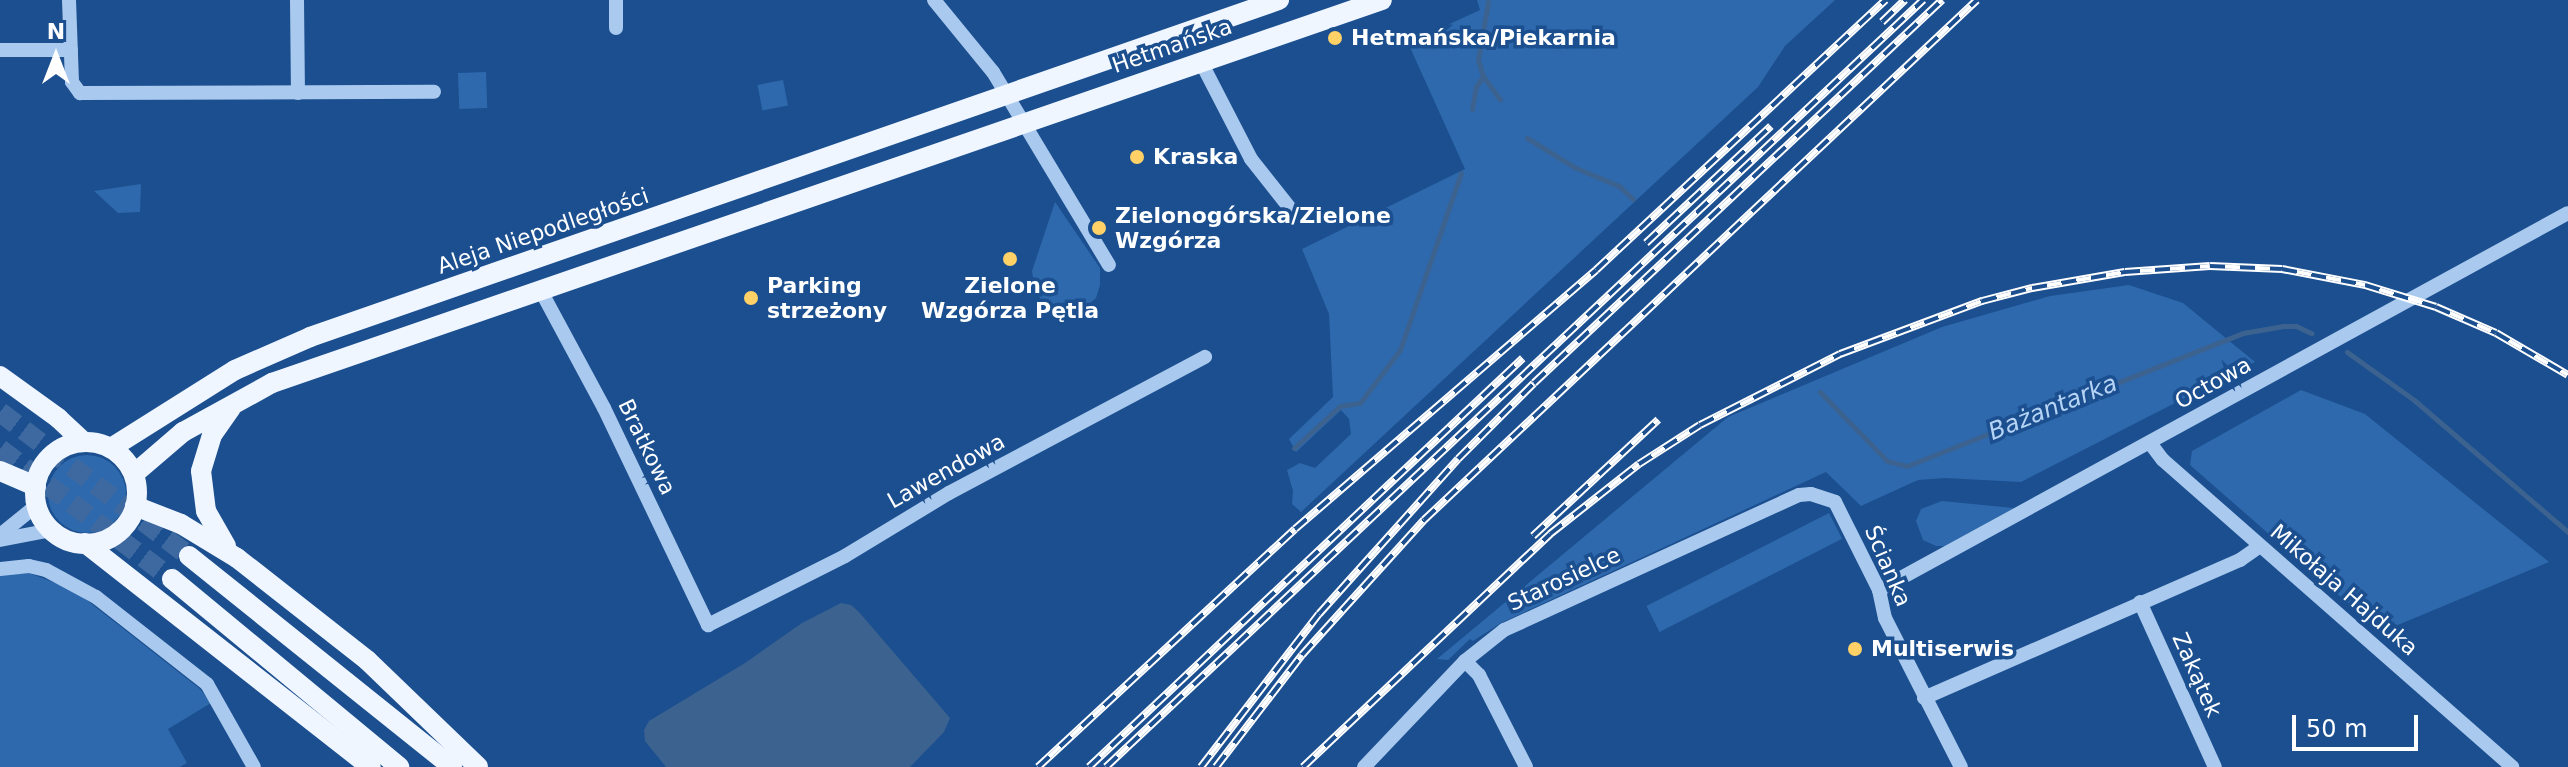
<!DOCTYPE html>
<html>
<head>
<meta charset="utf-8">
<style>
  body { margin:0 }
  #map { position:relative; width:2568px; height:767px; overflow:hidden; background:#1b4f8f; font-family:"DejaVu Sans",sans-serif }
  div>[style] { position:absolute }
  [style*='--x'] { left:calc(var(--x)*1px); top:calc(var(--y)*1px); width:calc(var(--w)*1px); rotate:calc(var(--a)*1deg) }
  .green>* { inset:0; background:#2e69ad; transform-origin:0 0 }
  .round { border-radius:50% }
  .water>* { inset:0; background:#3c6290 }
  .stream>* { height:5px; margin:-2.5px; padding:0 2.5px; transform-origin:2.5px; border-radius:2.5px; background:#3c6290 }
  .major-tunnel>* { height:20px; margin-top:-10px; transform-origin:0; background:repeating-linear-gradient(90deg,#3d69a0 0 20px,transparent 0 30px) }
  .minor>* { height:14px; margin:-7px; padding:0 7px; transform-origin:7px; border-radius:7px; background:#a9c9ee }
  .major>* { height:20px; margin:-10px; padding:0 10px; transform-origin:10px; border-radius:10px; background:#f0f6ff }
  .major>.ring { margin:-10px; padding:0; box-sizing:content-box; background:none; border:20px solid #f0f6ff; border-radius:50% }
  .rail>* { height:8px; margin-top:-4px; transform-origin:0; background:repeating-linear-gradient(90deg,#1b4f8f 0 15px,#fff 0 30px); box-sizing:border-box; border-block:2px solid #fff }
  .dots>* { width:22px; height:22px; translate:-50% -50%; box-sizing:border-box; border:4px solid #1b4f8f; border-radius:50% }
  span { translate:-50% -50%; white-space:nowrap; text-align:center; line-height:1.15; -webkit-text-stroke:7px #1b4f8f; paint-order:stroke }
  .poi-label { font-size:22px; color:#fff; font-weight:700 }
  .left { translate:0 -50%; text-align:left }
  .street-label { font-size:22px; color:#fff }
  .water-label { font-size:24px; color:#b5d3f5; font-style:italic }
  .north { position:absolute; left:16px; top:16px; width:80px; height:80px; -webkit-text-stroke:6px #1b4f8f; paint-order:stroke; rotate:0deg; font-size:22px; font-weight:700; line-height:32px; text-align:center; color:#fff }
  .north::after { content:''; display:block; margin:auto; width:28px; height:36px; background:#fff; clip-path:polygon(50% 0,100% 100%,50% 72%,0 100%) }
  .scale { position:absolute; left:2292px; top:715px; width:126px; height:36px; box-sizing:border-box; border:4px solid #fff; border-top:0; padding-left:10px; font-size:24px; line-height:28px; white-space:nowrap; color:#fff; -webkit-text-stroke:6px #1b4f8f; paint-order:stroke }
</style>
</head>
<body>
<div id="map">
  <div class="green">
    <i style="clip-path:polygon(1477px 0,1835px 0,1785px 46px,1758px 87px,1301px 512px,1292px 504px,1293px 491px,1287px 470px,1300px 463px,1315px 468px,1351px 434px,1349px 419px,1341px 410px,1296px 452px,1289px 439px,1333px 397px,1329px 314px,1302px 249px,1465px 169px,1408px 43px,1480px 10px)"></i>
    <i style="left:486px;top:72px;width:36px;height:28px;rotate:88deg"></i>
    <i style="left:783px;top:80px;width:26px;height:26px;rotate:79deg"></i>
    <i style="clip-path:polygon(141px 184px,140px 212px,118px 213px,94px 191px)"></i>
    <i style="clip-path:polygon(1055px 202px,1100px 268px,1100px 285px,1096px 298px,1079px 314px,1069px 316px,1049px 313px,1044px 306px,1034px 286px,1032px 271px)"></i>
    <i style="clip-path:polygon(2129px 285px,2183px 303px,2255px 362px,2021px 482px,1945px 478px,1918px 480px,1861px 506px,1826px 472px,1501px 623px,1473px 641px,1470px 639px,1448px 660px,1437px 659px,1728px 417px,1942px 327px,2050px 296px)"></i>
    <i style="clip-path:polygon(2301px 390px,2365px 414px,2549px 562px,2381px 632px,2190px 465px,2192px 451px)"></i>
    <i class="round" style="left:48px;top:455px;width:78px;height:78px"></i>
    <i style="clip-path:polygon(1942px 501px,2014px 508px,1945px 546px,1936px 546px,1923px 540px,1916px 521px,1921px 509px)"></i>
    <i style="left:1829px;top:513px;width:29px;height:205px;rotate:63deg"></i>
    <i style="clip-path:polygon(29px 573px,74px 590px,200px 689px,211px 703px,168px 729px,187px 763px,180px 767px,0 767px,0 575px)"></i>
  </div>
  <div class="water">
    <i style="clip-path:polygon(841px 603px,851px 605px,859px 612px,950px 718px,944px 732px,910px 767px,666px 767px,645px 741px,644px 730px,649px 721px,745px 663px,802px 623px)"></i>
  </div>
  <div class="stream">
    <i style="--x:1488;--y:2;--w:59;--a:99.8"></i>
    <i style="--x:1478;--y:60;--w:17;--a:73"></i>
    <i style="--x:1483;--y:76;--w:29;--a:54"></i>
    <i style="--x:1472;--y:109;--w:22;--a:-80"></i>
    <i style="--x:1476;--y:87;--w:13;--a:-58"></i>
    <i style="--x:1527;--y:138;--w:57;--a:31.5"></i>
    <i style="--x:1576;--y:168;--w:47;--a:22.7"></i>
    <i style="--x:1619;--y:186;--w:19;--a:43"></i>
    <i style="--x:2347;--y:352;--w:82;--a:35.6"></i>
    <i style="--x:2414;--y:400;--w:203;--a:40.6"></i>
    <i style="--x:1820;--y:392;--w:96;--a:45.8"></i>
    <i style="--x:1887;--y:461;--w:21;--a:14"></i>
    <i style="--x:1907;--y:466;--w:361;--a:-21.6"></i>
    <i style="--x:2243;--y:333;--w:41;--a:-9.9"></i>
    <i style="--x:2283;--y:326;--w:13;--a:0"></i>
    <i style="--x:2296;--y:326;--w:17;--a:25"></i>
    <i style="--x:1294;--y:448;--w:62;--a:-42.4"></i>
    <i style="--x:1340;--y:406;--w:20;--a:-9"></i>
    <i style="--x:1360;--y:403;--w:66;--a:-53"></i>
    <i style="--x:1400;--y:350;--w:187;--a:-71"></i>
  </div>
  <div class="major-tunnel">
    <i style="--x:0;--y:412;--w:238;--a:37.3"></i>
    <i style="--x:0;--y:449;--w:216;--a:37.1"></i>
  </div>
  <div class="minor">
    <i style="--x:69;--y:0;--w:82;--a:87.9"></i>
    <i style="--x:72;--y:82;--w:14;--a:54"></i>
    <i style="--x:80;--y:93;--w:354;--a:-0.2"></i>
    <i style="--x:297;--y:0;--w:93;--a:89.4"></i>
    <i style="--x:616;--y:0;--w:28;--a:90"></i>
    <i style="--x:934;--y:0;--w:93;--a:50.7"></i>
    <i style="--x:993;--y:72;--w:225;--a:59"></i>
    <i style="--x:0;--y:50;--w:71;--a:0"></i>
    <i style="--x:1201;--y:62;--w:109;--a:62.7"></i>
    <i style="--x:1251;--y:159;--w:61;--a:51.6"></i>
    <i style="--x:541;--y:291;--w:133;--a:61.7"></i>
    <i style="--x:604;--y:408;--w:241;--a:64.4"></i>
    <i style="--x:708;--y:625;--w:153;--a:-26.7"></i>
    <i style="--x:845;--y:556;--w:122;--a:-31.2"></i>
    <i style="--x:949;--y:493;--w:290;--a:-28"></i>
    <i style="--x:2150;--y:443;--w:21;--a:53"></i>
    <i style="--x:2163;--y:460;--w:465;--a:41.3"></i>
    <i style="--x:0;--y:535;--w:48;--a:-39"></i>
    <i style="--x:0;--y:540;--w:53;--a:-10.9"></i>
    <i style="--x:0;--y:569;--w:29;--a:-6"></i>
    <i style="--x:29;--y:566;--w:17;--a:13"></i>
    <i style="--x:46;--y:570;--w:57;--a:28.4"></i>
    <i style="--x:96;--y:597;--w:141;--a:38.1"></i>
    <i style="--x:207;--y:684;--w:95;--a:60.5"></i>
    <i style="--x:1879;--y:590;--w:785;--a:-28.69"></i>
    <i style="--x:2140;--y:602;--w:181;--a:65.6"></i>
    <i style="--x:1465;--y:661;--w:20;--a:45"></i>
    <i style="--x:1479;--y:675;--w:103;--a:62.9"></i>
    <i style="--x:1924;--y:698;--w:345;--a:-23.6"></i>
    <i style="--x:2240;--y:560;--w:24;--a:-35"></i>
    <i style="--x:1364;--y:767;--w:146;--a:-46.4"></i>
    <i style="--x:1465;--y:661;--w:50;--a:-38.5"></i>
    <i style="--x:1504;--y:630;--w:324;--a:-24.6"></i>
    <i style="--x:1799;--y:495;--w:12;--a:-5"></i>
    <i style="--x:1811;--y:494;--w:25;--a:18"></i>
    <i style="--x:1835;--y:502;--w:98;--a:63.4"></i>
    <i style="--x:1879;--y:590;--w:29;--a:78"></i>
    <i style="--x:1885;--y:618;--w:167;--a:63"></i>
  </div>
  <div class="major">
    <i style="--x:0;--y:376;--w:72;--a:35.9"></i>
    <i style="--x:58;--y:418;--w:35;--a:43"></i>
    <i class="ring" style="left:35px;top:442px;width:82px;height:82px"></i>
    <i style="--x:111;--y:448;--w:146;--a:-32.2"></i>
    <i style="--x:235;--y:370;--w:82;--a:-23.7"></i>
    <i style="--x:310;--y:337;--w:1026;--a:-19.18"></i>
    <i style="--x:0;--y:471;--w:39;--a:23"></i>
    <i style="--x:134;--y:474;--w:65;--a:-40.6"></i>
    <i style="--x:183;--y:432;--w:102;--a:-28.8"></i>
    <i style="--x:272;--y:383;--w:1174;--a:-19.04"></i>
    <i style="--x:135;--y:506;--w:49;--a:21.4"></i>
    <i style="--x:181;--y:524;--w:66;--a:31.3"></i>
    <i style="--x:237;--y:558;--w:165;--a:38.1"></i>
    <i style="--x:367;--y:660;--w:154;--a:43.9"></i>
    <i style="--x:85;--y:543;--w:363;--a:38.1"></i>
    <i style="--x:226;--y:546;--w:40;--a:-119.7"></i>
    <i style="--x:206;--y:511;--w:40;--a:-97.1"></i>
    <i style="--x:201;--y:471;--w:38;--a:-73"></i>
    <i style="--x:212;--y:435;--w:33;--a:-55"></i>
    <i style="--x:189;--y:556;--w:337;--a:38.7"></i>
    <i style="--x:172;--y:579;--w:295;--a:39.6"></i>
  </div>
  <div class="rail">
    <i style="--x:1882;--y:22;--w:32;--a:-44"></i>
    <i style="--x:1646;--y:243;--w:171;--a:-43.1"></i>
    <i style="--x:1533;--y:536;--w:171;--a:-42.9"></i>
    <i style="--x:1038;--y:767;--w:350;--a:-42.8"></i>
    <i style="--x:1295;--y:529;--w:397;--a:-40.7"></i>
    <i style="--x:1596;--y:270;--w:396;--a:-43"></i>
    <i style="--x:1089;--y:767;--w:596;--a:-43.3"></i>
    <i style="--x:1106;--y:767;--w:1121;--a:-43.19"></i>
    <i style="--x:1201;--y:767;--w:193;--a:-52.4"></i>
    <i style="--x:1319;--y:614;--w:208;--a:-48.1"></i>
    <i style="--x:1458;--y:459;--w:107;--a:-45"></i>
    <i style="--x:1534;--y:383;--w:560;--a:-43.19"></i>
    <i style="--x:1216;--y:767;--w:141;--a:-52.5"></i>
    <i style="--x:1302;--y:655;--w:182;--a:-47.9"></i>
    <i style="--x:1424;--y:520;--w:759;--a:-43.24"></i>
    <i style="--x:1303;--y:767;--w:340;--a:-43.3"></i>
    <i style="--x:1550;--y:534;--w:113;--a:-38.2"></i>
    <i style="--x:1639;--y:464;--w:72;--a:-32.6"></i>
    <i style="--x:1700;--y:425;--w:157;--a:-26.9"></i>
    <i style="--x:1840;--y:354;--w:152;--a:-20.5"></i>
    <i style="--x:1982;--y:301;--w:52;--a:-14.6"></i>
    <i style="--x:2032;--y:288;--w:94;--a:-9.8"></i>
    <i style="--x:2125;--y:272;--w:85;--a:-4"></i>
    <i style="--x:2210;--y:266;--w:72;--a:2.4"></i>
    <i style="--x:2282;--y:269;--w:85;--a:10.9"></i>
    <i style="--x:2365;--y:285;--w:74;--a:17.2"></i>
    <i style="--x:2436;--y:307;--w:65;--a:23.4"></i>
    <i style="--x:2496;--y:333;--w:83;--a:30.3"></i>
  </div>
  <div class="dots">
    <i style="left:1335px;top:38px;background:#ffd166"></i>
    <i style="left:1137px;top:157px;background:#ffd166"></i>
    <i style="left:1099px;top:228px;background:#ffd166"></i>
    <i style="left:1010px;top:259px;background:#ffd166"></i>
    <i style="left:751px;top:298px;background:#ffd166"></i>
    <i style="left:1855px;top:649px;background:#ffd166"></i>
  </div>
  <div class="poi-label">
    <span class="left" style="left:1351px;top:38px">Hetmańska/Piekarnia</span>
    <span class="left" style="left:1153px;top:157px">Kraska</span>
    <span class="left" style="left:1115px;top:228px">Zielonogórska/Zielone<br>Wzgórza</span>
    <span class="left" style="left:767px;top:298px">Parking<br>strzeżony</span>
    <span style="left:1010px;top:298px">Zielone<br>Wzgórza Pętla</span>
    <span class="left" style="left:1871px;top:649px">Multiserwis</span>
  </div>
  <div class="street-label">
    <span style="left:1172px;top:46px;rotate:-19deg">Hetmańska</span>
    <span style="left:543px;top:231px;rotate:-19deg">Aleja Niepodległości</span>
    <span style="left:2213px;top:383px;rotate:-29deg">Octowa</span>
    <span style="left:647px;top:447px;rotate:64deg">Bratkowa</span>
    <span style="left:946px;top:471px;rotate:-29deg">Lawendowa</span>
    <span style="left:1888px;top:566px;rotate:67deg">Ścianka</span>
    <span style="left:1564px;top:579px;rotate:-25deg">Starosielce</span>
    <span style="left:2344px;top:590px;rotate:41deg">Mikołaja Hajduka</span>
    <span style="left:2197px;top:675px;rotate:66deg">Zakątek</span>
  </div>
  <div class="water-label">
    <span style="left:2053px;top:408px;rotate:-22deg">Bażantarka</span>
  </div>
  <div class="north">N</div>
  <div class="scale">50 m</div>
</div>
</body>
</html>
